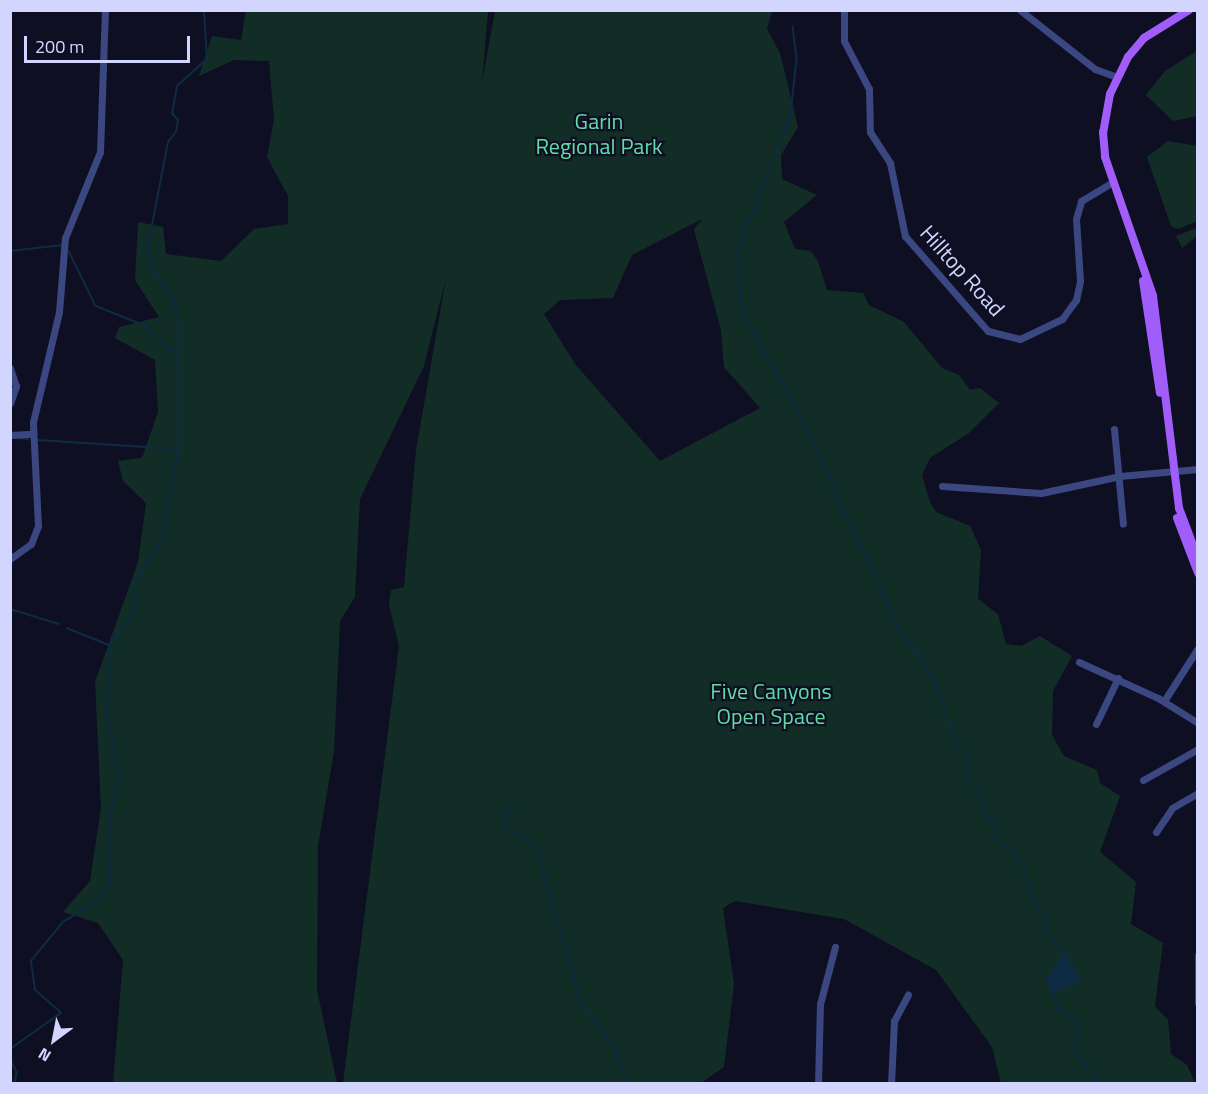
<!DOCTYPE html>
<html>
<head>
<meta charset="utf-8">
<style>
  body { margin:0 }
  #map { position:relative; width:1208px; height:1094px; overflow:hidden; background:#0f0f23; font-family:"Titillium Web",sans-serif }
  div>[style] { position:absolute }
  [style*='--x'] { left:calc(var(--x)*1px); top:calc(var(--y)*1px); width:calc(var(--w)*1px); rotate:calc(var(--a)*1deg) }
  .green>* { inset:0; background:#122d26 }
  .water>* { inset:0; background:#0d2c44 }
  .stream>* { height:1.5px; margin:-0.75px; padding:0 0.75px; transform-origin:0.75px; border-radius:0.75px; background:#0d2c44 }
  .minor>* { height:7px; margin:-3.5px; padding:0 3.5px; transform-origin:3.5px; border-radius:3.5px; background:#3b4781 }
  .major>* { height:8px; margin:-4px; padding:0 4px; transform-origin:4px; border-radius:4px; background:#a05dfa }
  span { translate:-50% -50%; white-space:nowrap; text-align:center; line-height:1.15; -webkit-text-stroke:4.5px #0f0f23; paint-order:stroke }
  .park-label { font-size:22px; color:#60dca4 }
  .street-label { font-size:22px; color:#d2d6fe }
  .frame { position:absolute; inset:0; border:12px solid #d2d6fe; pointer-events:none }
  .north { position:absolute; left:24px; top:1010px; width:60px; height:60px; -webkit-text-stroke:4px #0f0f23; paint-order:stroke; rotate:212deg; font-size:16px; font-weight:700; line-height:24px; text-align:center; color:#d2d6fe }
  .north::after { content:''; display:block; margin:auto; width:21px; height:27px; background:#d2d6fe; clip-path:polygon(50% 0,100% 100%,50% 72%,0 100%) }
  .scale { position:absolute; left:24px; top:36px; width:166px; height:27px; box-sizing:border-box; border:3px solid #d2d6fe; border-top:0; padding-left:8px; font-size:18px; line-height:21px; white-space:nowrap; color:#d2d6fe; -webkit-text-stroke:4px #0f0f23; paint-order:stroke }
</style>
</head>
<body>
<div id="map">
  <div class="green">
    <i style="clip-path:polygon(evenodd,246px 11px,488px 11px,482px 82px,495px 11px,772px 11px,767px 29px,780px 53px,798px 127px,781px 155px,782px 179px,817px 195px,784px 222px,795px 249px,811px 251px,818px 261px,827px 290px,863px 293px,869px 305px,904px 322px,942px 368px,959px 375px,970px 390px,980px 388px,999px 403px,969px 433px,930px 458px,922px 475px,930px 502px,936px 512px,970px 526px,981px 550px,978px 599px,998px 614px,1006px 644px,1021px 646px,1040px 636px,1072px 656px,1053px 691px,1052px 735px,1064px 756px,1097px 770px,1100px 783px,1120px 796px,1100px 852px,1136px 882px,1131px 924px,1163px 943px,1155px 1006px,1168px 1020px,1171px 1054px,1187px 1065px,1195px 1083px,1001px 1083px,992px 1047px,936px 970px,844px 919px,735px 901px,723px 908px,734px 984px,724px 1067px,701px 1083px,343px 1083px,399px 646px,389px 605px,391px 590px,404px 587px,416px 450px,446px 278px,424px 366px,360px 499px,355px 597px,340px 621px,334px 752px,318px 846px,317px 990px,337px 1083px,113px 1083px,123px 960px,98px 923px,63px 912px,90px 881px,101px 808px,95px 682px,138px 562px,146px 503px,123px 481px,118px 461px,142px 458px,158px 412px,155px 360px,115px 338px,119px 327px,159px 317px,135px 280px,138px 222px,163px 227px,166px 254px,221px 261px,254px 229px,288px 224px,288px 196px,267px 157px,274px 120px,269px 61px,234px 60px,199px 76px,212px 36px,241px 40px,246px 11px,702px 219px,694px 230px,721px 330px,724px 367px,760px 408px,660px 461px,575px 364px,544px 314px,560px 300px,613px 298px,632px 255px,702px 219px)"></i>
    <i style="clip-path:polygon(1197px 51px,1197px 116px,1173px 121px,1146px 95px,1165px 71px)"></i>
    <i style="clip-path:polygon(1168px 141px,1197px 146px,1197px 221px,1178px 229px,1171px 226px,1147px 157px)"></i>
    <i style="clip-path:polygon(1197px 228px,1197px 236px,1182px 248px,1176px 236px)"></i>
  </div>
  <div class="water">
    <i style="clip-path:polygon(1065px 952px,1081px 981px,1052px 993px,1046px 980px)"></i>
  </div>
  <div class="stream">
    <i style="--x:793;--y:26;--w:33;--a:83"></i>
    <i style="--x:797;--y:59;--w:56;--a:96.1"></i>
    <i style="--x:791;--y:115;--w:146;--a:111.3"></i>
    <i style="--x:738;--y:251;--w:60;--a:86.2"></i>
    <i style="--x:742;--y:311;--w:119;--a:60.9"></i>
    <i style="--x:800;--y:415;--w:234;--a:65"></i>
    <i style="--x:899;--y:627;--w:62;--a:55.5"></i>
    <i style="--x:934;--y:678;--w:67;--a:71.8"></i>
    <i style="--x:955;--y:742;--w:21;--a:47"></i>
    <i style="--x:969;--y:757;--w:24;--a:92"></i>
    <i style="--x:968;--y:781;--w:14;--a:34"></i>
    <i style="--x:980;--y:789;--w:25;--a:79"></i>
    <i style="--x:985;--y:814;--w:17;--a:40"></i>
    <i style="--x:998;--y:825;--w:15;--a:98"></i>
    <i style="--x:996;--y:840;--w:20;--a:30"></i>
    <i style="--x:1013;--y:850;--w:22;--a:58"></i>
    <i style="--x:1025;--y:869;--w:33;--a:76"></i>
    <i style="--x:1033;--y:901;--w:21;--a:51"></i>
    <i style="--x:1046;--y:917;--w:14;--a:90"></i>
    <i style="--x:1046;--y:931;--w:28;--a:48"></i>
    <i style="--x:10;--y:251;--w:53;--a:-6.5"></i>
    <i style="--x:69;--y:251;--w:61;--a:63.9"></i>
    <i style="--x:96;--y:306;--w:54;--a:21.8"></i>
    <i style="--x:146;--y:326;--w:45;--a:43.2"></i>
    <i style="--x:14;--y:438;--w:14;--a:4"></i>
    <i style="--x:38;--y:440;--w:139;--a:3.7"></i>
    <i style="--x:10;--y:609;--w:51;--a:17"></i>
    <i style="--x:67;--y:628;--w:45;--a:22"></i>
    <i style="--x:522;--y:804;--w:18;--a:161"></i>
    <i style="--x:505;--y:810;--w:18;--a:93"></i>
    <i style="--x:504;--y:828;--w:34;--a:26"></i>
    <i style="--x:535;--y:843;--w:169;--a:73.8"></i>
    <i style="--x:582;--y:1005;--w:55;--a:51.7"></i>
    <i style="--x:616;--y:1048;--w:38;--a:73"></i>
    <i style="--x:1055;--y:991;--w:19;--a:84"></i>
    <i style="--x:1057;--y:1010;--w:19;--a:18"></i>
    <i style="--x:1075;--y:1016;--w:10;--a:66"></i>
    <i style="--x:1079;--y:1025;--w:26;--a:99"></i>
    <i style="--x:1075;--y:1051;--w:42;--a:51.8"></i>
    <i style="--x:10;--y:1049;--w:62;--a:-35.2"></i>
    <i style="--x:61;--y:1013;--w:35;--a:-139"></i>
    <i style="--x:35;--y:990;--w:29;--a:-98"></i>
    <i style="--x:31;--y:961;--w:50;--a:-50.6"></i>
    <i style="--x:63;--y:922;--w:44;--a:-31.2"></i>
    <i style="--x:101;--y:899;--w:24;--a:-66"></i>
    <i style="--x:111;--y:877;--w:64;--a:-90.9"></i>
    <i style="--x:110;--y:813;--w:34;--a:-75"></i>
    <i style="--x:119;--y:780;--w:67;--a:-100.3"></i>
    <i style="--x:107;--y:714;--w:68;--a:-88.3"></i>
    <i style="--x:109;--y:646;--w:40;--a:-53"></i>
    <i style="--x:133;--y:614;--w:34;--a:-85"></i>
    <i style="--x:136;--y:580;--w:48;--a:-57"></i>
    <i style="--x:162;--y:540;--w:89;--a:-79.7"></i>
    <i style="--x:178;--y:452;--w:133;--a:-90"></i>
    <i style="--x:178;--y:319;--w:21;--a:-104"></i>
    <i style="--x:173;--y:299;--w:42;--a:-124.4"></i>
    <i style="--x:149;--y:264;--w:18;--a:-93"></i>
    <i style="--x:148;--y:246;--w:106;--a:-79.1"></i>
    <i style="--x:168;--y:142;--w:13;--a:-51"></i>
    <i style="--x:176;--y:132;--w:12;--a:-81"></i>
    <i style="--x:178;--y:120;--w:8;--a:-135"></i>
    <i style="--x:172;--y:114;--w:28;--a:-80"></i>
    <i style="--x:177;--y:86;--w:40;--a:-42"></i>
    <i style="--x:207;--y:59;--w:49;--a:-93.5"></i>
    <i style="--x:10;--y:1059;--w:15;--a:62"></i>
    <i style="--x:17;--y:1072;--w:12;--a:99"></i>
  </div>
  <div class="minor">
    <i style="--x:844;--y:10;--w:31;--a:90"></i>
    <i style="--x:844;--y:41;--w:54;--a:62.5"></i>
    <i style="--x:869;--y:89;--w:43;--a:88.7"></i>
    <i style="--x:870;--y:132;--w:37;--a:57"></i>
    <i style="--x:890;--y:163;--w:75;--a:78.4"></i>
    <i style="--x:905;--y:236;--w:126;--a:48.9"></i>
    <i style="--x:988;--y:331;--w:33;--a:14"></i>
    <i style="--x:1020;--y:339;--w:47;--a:-25.5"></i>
    <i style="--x:1062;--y:319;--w:24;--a:-54"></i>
    <i style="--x:1076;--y:300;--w:19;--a:-78"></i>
    <i style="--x:1080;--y:281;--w:62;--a:-93.7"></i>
    <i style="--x:1076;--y:219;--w:19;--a:-74"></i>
    <i style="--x:1081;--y:201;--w:37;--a:-31"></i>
    <i style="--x:1020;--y:10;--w:95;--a:38.2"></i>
    <i style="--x:1095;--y:69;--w:23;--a:20"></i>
    <i style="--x:10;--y:368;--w:19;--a:72"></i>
    <i style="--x:16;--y:386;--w:18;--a:109"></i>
    <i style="--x:1114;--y:429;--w:95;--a:84.6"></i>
    <i style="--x:10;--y:435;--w:22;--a:-3"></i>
    <i style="--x:942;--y:486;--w:99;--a:4"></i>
    <i style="--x:1041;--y:493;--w:81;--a:-12.1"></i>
    <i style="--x:1120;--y:476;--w:78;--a:-5.1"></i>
    <i style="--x:10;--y:559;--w:26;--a:-36"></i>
    <i style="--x:31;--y:544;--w:19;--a:-69"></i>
    <i style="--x:38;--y:526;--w:104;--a:-92.8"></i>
    <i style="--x:33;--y:422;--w:113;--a:-76.7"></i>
    <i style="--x:59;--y:312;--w:74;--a:-85.4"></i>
    <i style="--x:65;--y:238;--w:93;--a:-67.9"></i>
    <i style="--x:100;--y:152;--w:142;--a:-88"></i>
    <i style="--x:1079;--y:662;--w:87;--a:24.5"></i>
    <i style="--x:1158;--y:698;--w:47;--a:32"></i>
    <i style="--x:1164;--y:701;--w:63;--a:-57.3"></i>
    <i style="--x:1096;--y:724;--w:51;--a:-64.4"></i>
    <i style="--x:1143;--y:780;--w:63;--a:-29.4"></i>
    <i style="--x:1156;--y:832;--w:29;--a:-56"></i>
    <i style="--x:1172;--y:808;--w:30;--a:-30"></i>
    <i style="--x:1198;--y:955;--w:48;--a:90"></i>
    <i style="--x:818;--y:1084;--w:80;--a:-88.6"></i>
    <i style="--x:820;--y:1004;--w:59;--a:-75.3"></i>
    <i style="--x:891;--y:1084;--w:63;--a:-87.3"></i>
    <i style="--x:894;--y:1021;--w:30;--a:-62"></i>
  </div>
  <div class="major">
    <i style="--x:1189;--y:10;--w:53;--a:148.1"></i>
    <i style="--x:1144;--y:38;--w:25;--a:130"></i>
    <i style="--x:1128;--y:57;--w:41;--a:115.9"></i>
    <i style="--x:1110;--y:94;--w:39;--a:100"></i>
    <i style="--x:1103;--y:132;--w:25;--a:85"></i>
    <i style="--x:1105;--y:157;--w:147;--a:70.9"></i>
    <i style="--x:1153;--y:296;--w:214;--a:83"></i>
    <i style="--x:1179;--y:508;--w:53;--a:69.2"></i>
    <i style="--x:1143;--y:281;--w:113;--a:81.4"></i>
    <i style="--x:1177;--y:518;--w:59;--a:69.1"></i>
  </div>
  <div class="park-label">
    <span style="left:599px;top:134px">Garin<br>Regional Park</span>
    <span style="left:771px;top:704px">Five Canyons<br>Open Space</span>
  </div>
  <div class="street-label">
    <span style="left:962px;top:271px;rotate:48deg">Hilltop Road</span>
  </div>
  <div class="frame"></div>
  <div class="north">N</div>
  <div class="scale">200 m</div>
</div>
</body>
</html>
